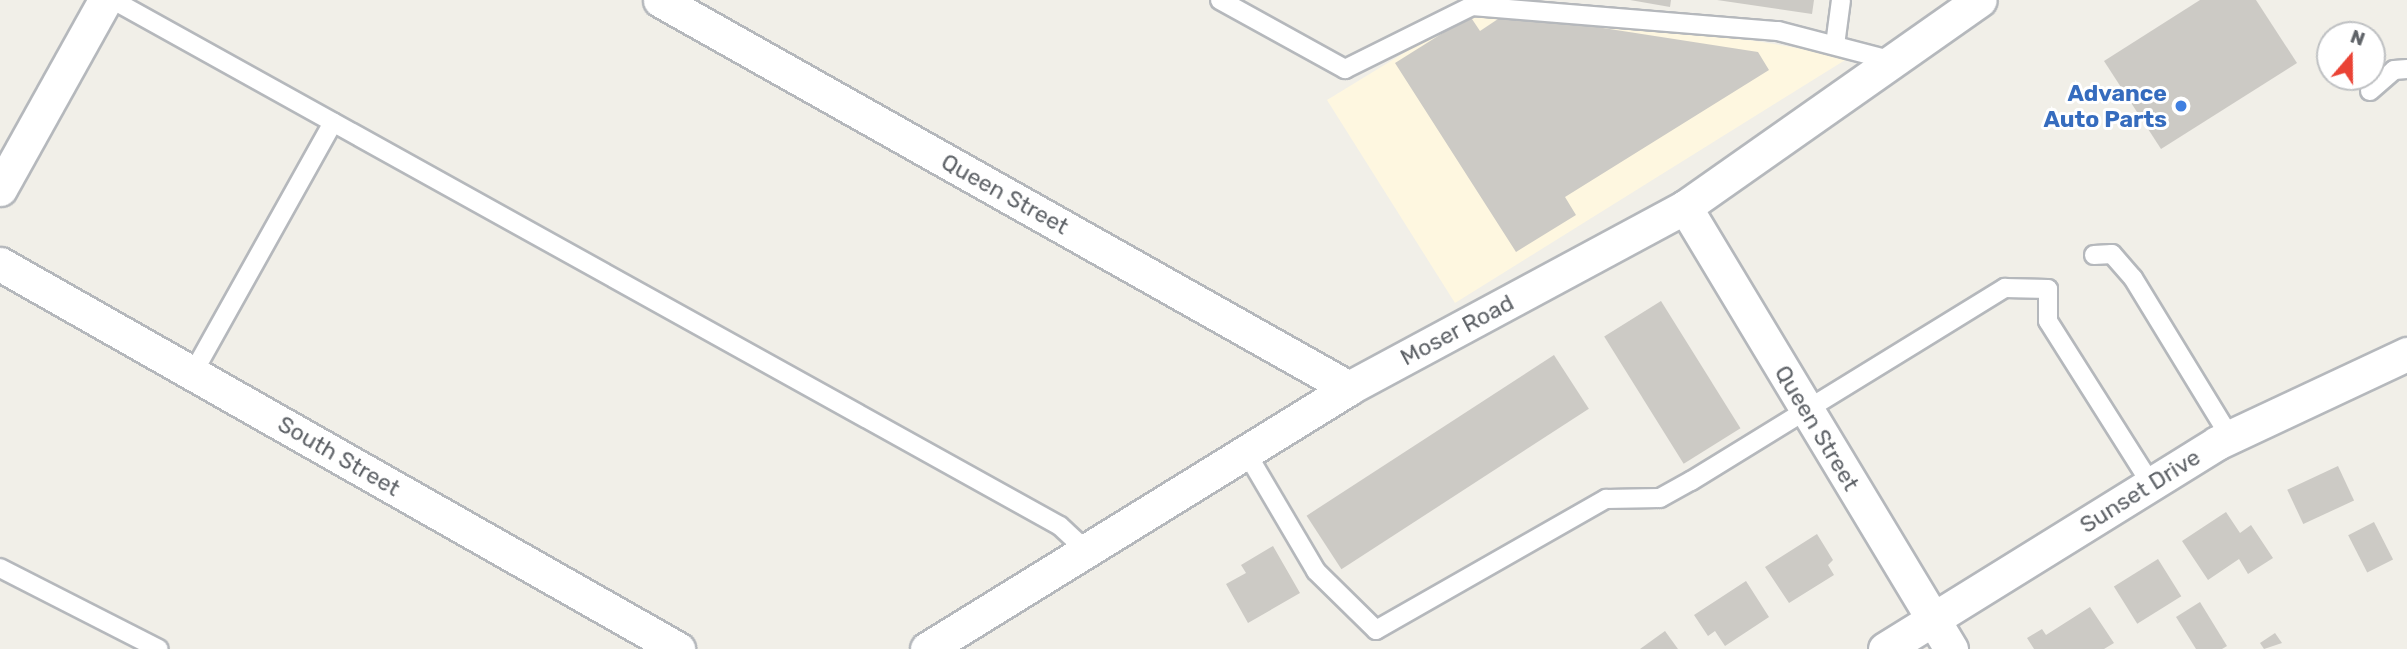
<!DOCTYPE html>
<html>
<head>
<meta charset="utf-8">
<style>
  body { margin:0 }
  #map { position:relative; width:2407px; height:649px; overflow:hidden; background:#f1efe8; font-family:Rubik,sans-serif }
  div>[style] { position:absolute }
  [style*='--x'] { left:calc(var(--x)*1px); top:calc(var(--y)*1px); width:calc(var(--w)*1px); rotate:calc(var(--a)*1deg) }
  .commercial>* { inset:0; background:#fef7e0 }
  .building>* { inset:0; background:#cccac5; transform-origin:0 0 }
  .roads { filter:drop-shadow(2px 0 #b5b8bc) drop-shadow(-2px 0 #b5b8bc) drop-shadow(0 2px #b5b8bc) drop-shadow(0 -2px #b5b8bc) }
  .lane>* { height:18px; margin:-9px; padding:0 9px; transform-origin:9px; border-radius:9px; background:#fff }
  .street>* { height:33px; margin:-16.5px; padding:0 16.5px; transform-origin:16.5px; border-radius:16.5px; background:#fff }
  .dots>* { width:19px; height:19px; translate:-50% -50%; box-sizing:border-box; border:4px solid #fff; border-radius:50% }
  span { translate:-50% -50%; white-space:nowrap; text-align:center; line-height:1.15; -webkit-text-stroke:6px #fff; paint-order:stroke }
  .shop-label { font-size:23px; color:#366cbe; font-weight:700 }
  .right { translate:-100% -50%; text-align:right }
  .street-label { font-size:23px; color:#5f6368 }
  .north { position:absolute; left:2316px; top:21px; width:70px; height:70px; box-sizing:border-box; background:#fff; border:2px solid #bfc1c3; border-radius:50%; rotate:20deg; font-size:19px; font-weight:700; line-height:28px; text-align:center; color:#5f6368 }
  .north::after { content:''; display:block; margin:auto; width:24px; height:32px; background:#ea4335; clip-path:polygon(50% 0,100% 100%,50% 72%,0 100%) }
</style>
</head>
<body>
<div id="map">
  <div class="commercial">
    <i style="clip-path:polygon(1476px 9px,1756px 41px,1850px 57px,1455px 303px,1327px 100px)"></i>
  </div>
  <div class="building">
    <i style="clip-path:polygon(1630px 0,1671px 0,1670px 7px)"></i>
    <i style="clip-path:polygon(1717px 0,1814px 0,1812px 14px)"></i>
    <i style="clip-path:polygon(2200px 0,2256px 0,2297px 63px,2161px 149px,2104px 61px)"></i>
    <i style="clip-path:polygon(1507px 13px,1758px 52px,1769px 70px,1565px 197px,1576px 215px,1516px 252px,1395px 63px,1470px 16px,1480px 31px)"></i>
    <i style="left:1661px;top:301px;width:150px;height:67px;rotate:58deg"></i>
    <i style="left:1554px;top:355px;width:64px;height:295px;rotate:57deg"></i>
    <i style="left:2338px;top:466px;width:38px;height:56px;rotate:65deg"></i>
    <i style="clip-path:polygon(2226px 512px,2240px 533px,2251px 525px,2273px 558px,2248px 574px,2239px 559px,2208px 580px,2182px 541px)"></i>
    <i style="left:2374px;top:522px;width:42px;height:29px;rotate:63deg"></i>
    <i style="clip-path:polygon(1817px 534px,1833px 560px,1828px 565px,1834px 575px,1789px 603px,1765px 567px)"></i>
    <i style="clip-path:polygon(1273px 546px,1300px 593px,1248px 623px,1226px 584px,1246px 573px,1241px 565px)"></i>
    <i style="left:2158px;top:559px;width:44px;height:52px;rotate:58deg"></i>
    <i style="clip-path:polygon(1746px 581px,1769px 617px,1725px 646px,1715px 631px,1708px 636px,1694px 615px)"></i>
    <i style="clip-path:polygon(2200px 602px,2227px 646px,2222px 649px,2196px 649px,2176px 617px)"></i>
    <i style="clip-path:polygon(2090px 607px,2114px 643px,2104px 649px,2034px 649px,2027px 638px,2042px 629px,2046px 635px)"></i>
    <i style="clip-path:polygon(1665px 631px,1678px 649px,1640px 649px)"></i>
    <i style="clip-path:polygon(2275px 633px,2282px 643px,2264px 649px,2260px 643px)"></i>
  </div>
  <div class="roads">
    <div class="lane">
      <i style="--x:113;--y:0;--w:1083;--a:29.05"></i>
      <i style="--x:1060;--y:526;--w:35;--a:43"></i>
      <i style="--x:1220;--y:0;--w:143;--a:28.9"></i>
      <i style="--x:1345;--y:69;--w:142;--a:-26.4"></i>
      <i style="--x:1472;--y:6;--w:307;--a:4.7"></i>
      <i style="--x:1778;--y:31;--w:119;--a:14.6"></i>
      <i style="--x:1835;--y:45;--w:45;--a:-82.4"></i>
      <i style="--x:2370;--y:91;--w:32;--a:-41"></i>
      <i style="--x:2394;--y:70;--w:13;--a:-4"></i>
      <i style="--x:2094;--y:255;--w:18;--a:-3"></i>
      <i style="--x:2112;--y:254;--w:32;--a:49"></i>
      <i style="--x:2133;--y:278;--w:186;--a:58.6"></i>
      <i style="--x:193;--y:373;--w:287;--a:-60.8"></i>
      <i style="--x:1246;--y:452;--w:138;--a:59.5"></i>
      <i style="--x:1316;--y:571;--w:84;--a:44.5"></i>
      <i style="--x:1376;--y:630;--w:265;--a:-29.7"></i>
      <i style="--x:1606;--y:499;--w:54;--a:-1.1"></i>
      <i style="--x:1660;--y:498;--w:35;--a:-29"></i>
      <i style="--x:1691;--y:481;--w:369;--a:-31.6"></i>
      <i style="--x:2005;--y:288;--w:43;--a:1.3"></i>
      <i style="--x:2048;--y:289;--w:32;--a:90"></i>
      <i style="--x:2048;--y:321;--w:193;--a:57.7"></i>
      <i style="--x:0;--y:568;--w:178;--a:27"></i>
    </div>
    <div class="street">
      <i style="--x:660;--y:0;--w:791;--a:29.39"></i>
      <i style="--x:0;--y:189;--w:216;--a:-60.9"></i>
      <i style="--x:1685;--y:207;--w:516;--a:58.96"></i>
      <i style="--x:0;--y:264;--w:780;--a:29.59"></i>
      <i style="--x:927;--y:649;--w:496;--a:-31.7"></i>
      <i style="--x:1349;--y:388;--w:382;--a:-28.3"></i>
      <i style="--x:1685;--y:207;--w:360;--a:-35.1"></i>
      <i style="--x:1885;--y:649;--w:391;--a:-31.8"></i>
      <i style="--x:2217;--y:443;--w:210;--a:-25.1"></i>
    </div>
  </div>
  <div class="dots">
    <i style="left:2181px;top:106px;background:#3f7fe0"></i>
  </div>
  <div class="shop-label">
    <span class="right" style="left:2167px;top:106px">Advance<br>Auto Parts</span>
  </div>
  <div class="street-label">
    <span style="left:1005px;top:194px;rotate:29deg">Queen Street</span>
    <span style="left:1457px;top:330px;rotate:-28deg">Moser Road</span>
    <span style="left:1817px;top:428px;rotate:59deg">Queen Street</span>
    <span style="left:339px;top:456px;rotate:30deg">South Street</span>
    <span style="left:2140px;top:491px;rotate:-32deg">Sunset Drive</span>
  </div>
  <div class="north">N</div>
</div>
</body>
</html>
